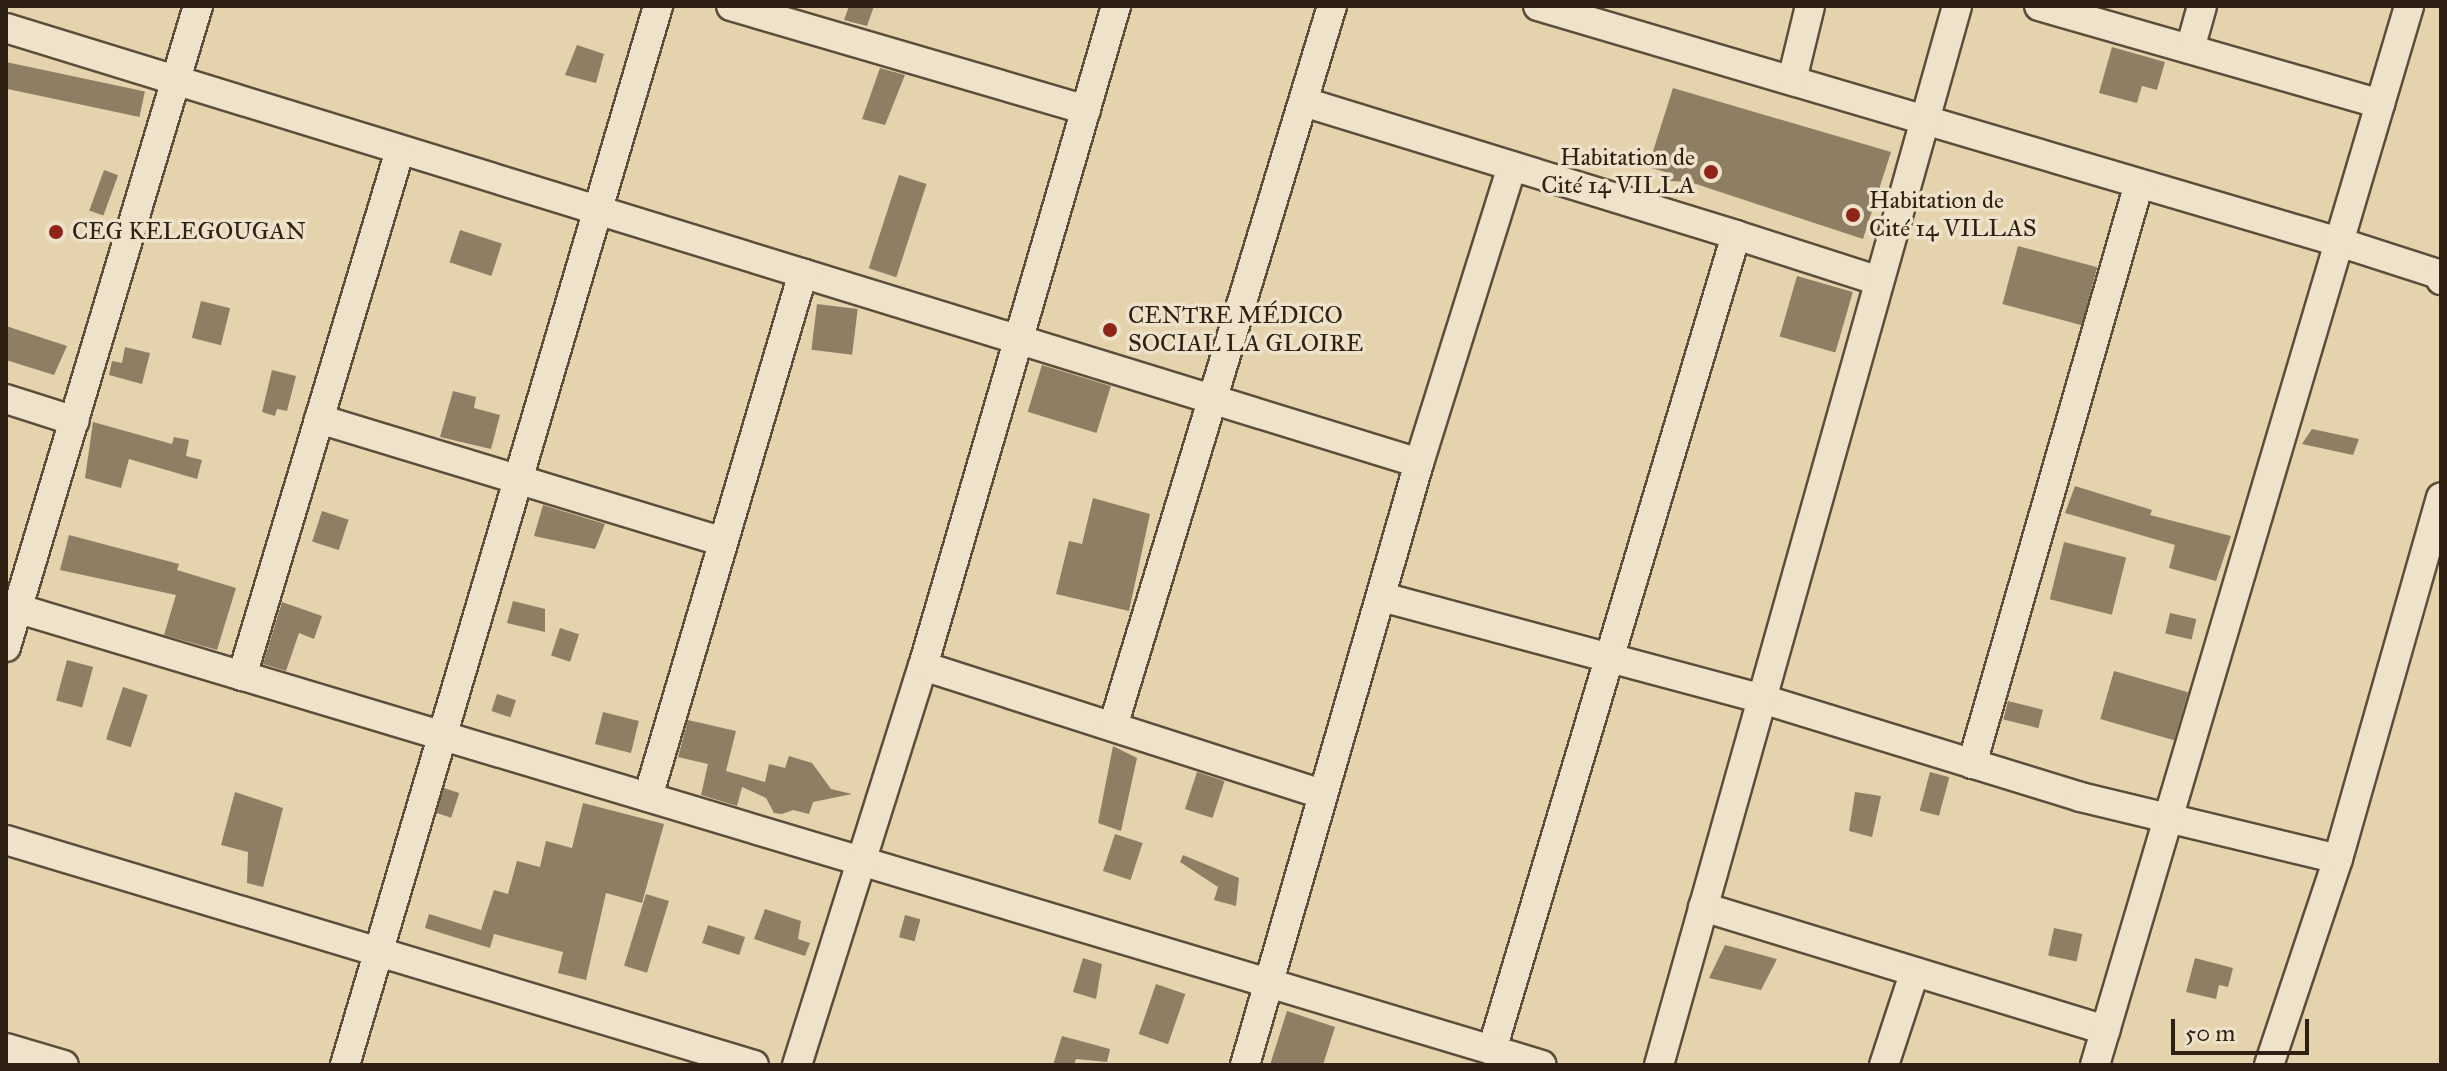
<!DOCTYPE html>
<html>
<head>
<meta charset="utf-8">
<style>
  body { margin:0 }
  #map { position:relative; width:2447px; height:1071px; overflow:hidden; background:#e5d3ae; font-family:"IM FELL Great Primer",serif }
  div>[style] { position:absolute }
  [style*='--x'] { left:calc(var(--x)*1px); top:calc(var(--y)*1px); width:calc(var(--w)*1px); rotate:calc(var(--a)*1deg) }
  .building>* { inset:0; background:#8d7e64; transform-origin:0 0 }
  .roads { filter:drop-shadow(2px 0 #5c4e3a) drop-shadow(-2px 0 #5c4e3a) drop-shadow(0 2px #5c4e3a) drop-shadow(0 -2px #5c4e3a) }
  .minor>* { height:28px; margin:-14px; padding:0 14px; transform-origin:14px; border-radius:14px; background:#eee2ca }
  .dots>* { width:22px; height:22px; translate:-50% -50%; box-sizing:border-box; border:4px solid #eee2ca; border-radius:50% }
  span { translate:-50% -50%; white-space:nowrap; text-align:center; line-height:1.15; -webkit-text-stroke:7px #eee2ca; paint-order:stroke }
  .poi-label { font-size:24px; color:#2e2114 }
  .right { translate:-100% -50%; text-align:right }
  .left { translate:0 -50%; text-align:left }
  .frame { position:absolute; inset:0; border:8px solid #2e2114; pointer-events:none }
  .scale { position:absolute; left:2171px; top:1019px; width:138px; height:36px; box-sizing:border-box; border:4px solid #2e2114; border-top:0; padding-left:10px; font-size:24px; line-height:28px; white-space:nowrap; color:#2e2114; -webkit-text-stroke:6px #eee2ca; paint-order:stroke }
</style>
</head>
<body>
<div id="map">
  <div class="building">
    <i style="clip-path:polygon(849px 6px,874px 6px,867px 26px,844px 20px)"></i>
    <i style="clip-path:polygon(577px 45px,604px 54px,596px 83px,565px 75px)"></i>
    <i style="clip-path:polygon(2112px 47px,2165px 62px,2157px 90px,2142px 86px,2137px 103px,2099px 93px)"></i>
    <i style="left:6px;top:62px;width:142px;height:26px;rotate:12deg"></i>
    <i style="clip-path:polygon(880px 68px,905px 75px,885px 125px,862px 119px)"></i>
    <i style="clip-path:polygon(1673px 88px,1891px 152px,1863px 239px,1690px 182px,1670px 181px,1672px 174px,1648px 167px)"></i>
    <i style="left:104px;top:170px;width:15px;height:43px;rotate:20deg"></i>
    <i style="left:899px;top:175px;width:29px;height:98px;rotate:18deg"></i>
    <i style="left:460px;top:230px;width:44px;height:34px;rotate:18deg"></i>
    <i style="left:2018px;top:246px;width:82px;height:60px;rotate:15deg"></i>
    <i style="left:1797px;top:276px;width:58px;height:63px;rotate:16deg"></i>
    <i style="left:201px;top:301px;width:30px;height:38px;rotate:14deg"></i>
    <i style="left:817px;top:304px;width:41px;height:46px;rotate:7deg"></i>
    <i style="clip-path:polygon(6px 326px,67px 346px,54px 375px,6px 360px)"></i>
    <i style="clip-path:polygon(125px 347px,150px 353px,142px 384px,109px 375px,112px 361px,122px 363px)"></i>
    <i style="left:1042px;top:365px;width:72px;height:49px;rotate:17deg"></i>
    <i style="clip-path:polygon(272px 370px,296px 376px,287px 411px,277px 409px,275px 416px,262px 412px)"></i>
    <i style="clip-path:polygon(453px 391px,476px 397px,474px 408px,500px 415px,491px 449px,440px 437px)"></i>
    <i style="clip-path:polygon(93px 422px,172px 444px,174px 437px,189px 440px,186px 456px,202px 460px,197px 479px,129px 459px,121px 488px,85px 478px)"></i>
    <i style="clip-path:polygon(2312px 429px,2359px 439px,2353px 455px,2302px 444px)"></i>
    <i style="clip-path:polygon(2075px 486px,2152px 510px,2150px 515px,2231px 536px,2216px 581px,2169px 568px,2175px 545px,2065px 513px)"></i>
    <i style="clip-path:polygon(1093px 498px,1150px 514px,1129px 611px,1056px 594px,1069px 541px,1082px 544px)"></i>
    <i style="clip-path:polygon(543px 505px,605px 524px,595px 549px,534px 536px)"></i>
    <i style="left:322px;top:511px;width:28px;height:32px;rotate:18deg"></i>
    <i style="clip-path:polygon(69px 535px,179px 564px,177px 570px,236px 588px,217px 650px,164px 635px,176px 595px,60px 570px)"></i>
    <i style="left:2064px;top:542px;width:64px;height:59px;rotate:14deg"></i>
    <i style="clip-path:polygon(513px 601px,545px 609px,545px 632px,507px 623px)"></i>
    <i style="clip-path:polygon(282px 602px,322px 616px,314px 639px,299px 633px,286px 671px,263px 664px)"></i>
    <i style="left:2170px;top:613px;width:27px;height:21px;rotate:13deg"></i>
    <i style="left:560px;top:628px;width:20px;height:29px;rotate:18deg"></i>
    <i style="left:67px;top:660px;width:27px;height:42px;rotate:15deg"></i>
    <i style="left:2114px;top:671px;width:77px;height:50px;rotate:16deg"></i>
    <i style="left:123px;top:687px;width:26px;height:55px;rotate:18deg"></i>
    <i style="left:497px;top:694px;width:20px;height:18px;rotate:18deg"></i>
    <i style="left:2008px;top:701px;width:36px;height:19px;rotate:14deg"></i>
    <i style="left:603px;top:712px;width:37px;height:33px;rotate:14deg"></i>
    <i style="clip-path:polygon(688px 720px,736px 731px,726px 771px,765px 782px,769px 764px,785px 768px,789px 756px,812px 763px,831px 789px,852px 794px,813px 802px,809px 814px,793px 810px,782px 814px,774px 813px,766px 798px,742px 787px,737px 806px,701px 795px,708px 764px,678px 757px)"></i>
    <i style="clip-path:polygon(1113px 746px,1137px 758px,1121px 831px,1098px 823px)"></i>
    <i style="left:1197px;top:772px;width:29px;height:39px;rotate:18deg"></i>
    <i style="left:1930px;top:772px;width:20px;height:40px;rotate:15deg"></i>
    <i style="left:444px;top:788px;width:16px;height:26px;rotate:18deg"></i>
    <i style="clip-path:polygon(235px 792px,283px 808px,263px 887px,247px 883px,248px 852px,221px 845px)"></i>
    <i style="clip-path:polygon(1855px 792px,1881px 796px,1872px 837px,1849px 831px)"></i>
    <i style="clip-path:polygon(583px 803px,664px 824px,642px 903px,606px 893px,586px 980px,558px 973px,563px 952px,494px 934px,490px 948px,425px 928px,429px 914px,481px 930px,494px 890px,508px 894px,517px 861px,540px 867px,546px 841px,572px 848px)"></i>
    <i style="left:1115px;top:834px;width:29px;height:39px;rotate:18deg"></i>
    <i style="clip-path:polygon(1183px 855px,1239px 878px,1236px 906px,1214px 900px,1218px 887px,1180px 862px)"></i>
    <i style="left:646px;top:894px;width:24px;height:75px;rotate:17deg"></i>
    <i style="clip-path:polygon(765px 909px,801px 921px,798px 939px,810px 943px,805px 956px,754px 939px)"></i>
    <i style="left:905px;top:915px;width:16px;height:23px;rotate:15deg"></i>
    <i style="left:708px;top:925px;width:39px;height:19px;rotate:18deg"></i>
    <i style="left:2054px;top:928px;width:29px;height:28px;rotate:12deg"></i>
    <i style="clip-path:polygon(1725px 945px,1777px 959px,1761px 990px,1709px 978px)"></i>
    <i style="clip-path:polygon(1083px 958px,1102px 964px,1096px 999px,1073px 992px)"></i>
    <i style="clip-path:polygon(2195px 958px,2233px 968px,2228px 987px,2219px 985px,2216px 999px,2186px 992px)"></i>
    <i style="left:1156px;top:984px;width:31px;height:53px;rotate:19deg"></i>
    <i style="clip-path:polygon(1287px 1011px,1335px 1027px,1323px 1065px,1270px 1065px)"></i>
    <i style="clip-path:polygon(1062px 1036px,1110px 1049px,1107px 1062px,1076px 1059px,1074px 1065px,1053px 1065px)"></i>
  </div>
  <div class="roads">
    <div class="minor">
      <i style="--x:731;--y:6;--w:370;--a:16.3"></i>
      <i style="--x:1538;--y:6;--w:838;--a:16.42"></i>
      <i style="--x:2342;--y:243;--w:101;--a:17.9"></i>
      <i style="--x:2438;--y:274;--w:7;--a:63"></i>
      <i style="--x:2039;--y:6;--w:355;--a:16"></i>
      <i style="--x:6;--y:28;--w:1478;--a:17.11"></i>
      <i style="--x:2190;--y:49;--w:45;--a:-74.4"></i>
      <i style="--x:1792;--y:80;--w:76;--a:-76.3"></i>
      <i style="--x:1304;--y:102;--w:452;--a:17.1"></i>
      <i style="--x:1736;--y:235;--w:851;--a:106.67"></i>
      <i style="--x:1736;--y:235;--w:150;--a:17.8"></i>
      <i style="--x:6;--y:399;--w:72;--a:17.7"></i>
      <i style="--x:319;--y:419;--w:419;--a:16.9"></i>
      <i style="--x:1382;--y:597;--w:390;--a:15"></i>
      <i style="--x:1759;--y:698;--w:336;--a:17.1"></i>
      <i style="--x:2080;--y:797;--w:265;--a:13.5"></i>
      <i style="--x:6;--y:605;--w:1603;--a:16.67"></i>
      <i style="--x:6;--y:647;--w:669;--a:-73.33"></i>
      <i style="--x:923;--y:666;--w:419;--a:17.8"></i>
      <i style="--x:242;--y:676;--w:549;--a:-73.28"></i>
      <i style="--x:1114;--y:723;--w:749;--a:-73.09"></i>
      <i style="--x:1972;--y:764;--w:600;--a:-73.95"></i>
      <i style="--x:648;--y:797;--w:546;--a:-73.52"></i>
      <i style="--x:6;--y:840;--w:781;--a:16.74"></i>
      <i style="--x:1703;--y:907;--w:421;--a:17"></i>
      <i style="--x:6;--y:1048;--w:60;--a:16.3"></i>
      <i style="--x:345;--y:1065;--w:1104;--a:-73.53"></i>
      <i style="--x:797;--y:1065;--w:418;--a:-72.5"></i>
      <i style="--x:923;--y:666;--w:688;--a:-73.7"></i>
      <i style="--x:1245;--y:1065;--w:627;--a:-73.88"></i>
      <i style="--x:1419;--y:463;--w:311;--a:-72.6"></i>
      <i style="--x:1659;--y:1065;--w:1100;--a:-74.28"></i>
      <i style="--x:1884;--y:1065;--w:96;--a:-71.8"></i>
      <i style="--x:2095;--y:1065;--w:1105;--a:-73.48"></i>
      <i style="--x:2269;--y:1065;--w:217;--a:-71.5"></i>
      <i style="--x:2338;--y:859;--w:376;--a:-74.1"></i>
    </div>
  </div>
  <div class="dots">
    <i style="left:1711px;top:172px;background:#8f2418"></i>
    <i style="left:1853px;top:215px;background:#8f2418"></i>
    <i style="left:56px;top:232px;background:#8f2418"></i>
    <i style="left:1110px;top:330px;background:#8f2418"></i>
  </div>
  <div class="poi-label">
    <span class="right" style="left:1695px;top:172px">Habitation de<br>Cité 14 VILLA</span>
    <span class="left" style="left:1869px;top:215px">Habitation de<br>Cité 14 VILLAS</span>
    <span class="left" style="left:72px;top:232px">CEG KELEGOUGAN</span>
    <span class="left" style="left:1128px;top:330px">CENTRE MÉDICO<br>SOCIAL LA GLOIRE</span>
  </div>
  <div class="frame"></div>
  <div class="scale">50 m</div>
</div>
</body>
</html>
